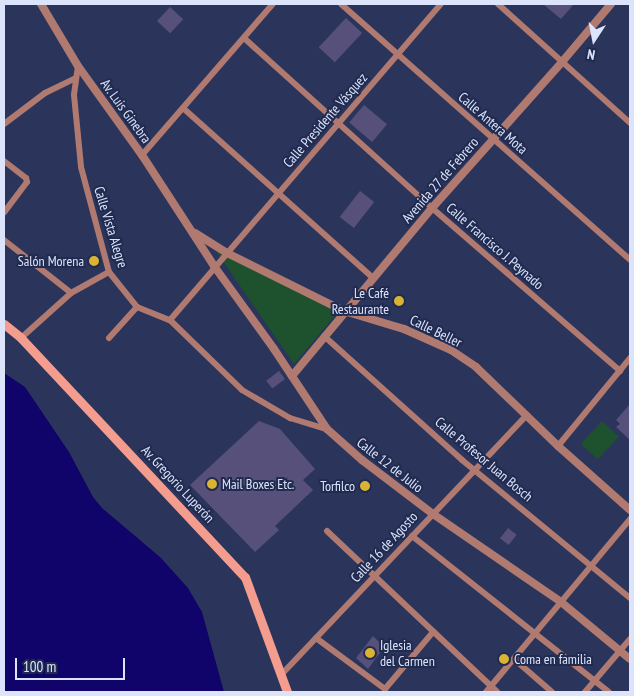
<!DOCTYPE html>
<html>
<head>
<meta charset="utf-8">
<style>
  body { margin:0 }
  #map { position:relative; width:634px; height:696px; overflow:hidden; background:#2b355b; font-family:"PT Sans Narrow",sans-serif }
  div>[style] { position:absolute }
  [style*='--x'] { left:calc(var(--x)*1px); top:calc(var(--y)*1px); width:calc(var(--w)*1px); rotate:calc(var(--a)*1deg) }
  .green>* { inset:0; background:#1e512e; transform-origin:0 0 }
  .water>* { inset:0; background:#10036a }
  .building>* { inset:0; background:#57507b; transform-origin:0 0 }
  .minor>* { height:6px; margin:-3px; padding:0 3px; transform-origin:3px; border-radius:3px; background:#b07a70 }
  .tertiary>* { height:8px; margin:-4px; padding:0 4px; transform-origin:4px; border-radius:4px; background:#b07a70 }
  .secondary>* { height:9px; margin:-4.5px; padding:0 4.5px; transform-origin:4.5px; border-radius:4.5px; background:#f49d8e }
  .dots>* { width:14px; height:14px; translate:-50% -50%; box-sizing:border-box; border:2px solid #212b50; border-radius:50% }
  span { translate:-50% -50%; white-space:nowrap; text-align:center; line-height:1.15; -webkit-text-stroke:4px #212b50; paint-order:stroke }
  .street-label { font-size:14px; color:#dce4fc }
  .poi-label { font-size:14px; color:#dce4fc }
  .right { translate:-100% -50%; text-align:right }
  .left { translate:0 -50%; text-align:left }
  .frame { position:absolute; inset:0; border:5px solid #dce4fc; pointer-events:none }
  .north { position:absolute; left:569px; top:15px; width:50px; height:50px; -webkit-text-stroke:4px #212b50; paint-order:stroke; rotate:191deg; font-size:14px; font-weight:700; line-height:20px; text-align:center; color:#dce4fc }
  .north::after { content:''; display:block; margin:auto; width:18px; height:22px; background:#dce4fc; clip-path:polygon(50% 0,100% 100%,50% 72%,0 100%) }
  .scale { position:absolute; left:15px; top:658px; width:110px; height:22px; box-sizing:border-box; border:2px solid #dce4fc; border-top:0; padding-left:6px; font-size:15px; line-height:18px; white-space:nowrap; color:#dce4fc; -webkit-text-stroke:4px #212b50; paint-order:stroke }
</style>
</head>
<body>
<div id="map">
  <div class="green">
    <i style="clip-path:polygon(211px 244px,339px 311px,294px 364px)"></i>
    <i style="left:602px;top:421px;width:23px;height:31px;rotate:43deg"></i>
  </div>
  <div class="water">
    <i style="clip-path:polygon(4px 373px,25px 387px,69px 452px,93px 497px,102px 508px,160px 557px,188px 588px,202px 612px,224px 692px,4px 692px)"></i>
  </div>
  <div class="building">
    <i style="clip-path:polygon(543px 4px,574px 4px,561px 19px)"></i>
    <i style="left:170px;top:7px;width:18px;height:19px;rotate:43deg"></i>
    <i style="left:346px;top:18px;width:22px;height:40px;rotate:43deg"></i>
    <i style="left:364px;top:105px;width:30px;height:23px;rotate:40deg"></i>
    <i style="left:360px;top:191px;width:18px;height:33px;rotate:38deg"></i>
    <i style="left:279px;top:371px;width:10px;height:16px;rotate:53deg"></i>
    <i style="clip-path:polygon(630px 404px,630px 440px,616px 427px,620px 424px,616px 420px)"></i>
    <i style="clip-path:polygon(259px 421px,280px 429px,315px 469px,303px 480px,313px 490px,275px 526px,279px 530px,255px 552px,190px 485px)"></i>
    <i style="left:508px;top:528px;width:11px;height:13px;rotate:38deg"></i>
    <i style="clip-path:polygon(373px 636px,384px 647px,368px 669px,356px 658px)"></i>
  </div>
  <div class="minor">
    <i style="--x:341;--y:4;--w:386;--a:41.5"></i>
    <i style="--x:498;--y:4;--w:178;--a:42"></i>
    <i style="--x:244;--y:38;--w:253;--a:42.1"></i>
    <i style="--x:432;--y:208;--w:249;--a:40.9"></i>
    <i style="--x:78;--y:66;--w:29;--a:98"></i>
    <i style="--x:74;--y:95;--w:72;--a:84.4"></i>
    <i style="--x:81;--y:167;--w:109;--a:75.1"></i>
    <i style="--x:109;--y:272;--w:45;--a:51.3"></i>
    <i style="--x:137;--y:307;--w:35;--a:22"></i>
    <i style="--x:170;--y:320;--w:100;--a:44.2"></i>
    <i style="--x:242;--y:390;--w:56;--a:30.3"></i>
    <i style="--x:290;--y:418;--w:39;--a:17"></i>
    <i style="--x:183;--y:108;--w:255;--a:41.8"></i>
    <i style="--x:4;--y:124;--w:51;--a:-37.1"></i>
    <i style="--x:45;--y:93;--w:34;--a:-26"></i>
    <i style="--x:142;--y:155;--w:200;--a:-49.1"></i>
    <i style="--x:4;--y:161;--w:28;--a:38"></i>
    <i style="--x:26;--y:178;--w:4;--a:76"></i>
    <i style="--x:27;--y:182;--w:38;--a:127"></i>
    <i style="--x:4;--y:240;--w:85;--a:38.3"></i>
    <i style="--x:170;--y:320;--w:416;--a:-49.4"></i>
    <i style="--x:324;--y:336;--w:186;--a:41.9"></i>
    <i style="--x:462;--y:460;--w:217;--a:39.4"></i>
    <i style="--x:21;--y:338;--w:67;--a:-42"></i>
    <i style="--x:71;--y:293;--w:43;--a:-28.9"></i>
    <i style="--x:109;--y:338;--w:42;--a:-47.9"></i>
    <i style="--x:558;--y:446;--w:114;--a:-50.7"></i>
    <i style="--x:327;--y:531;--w:234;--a:43.4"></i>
    <i style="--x:412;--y:536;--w:251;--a:38.4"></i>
    <i style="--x:316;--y:638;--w:86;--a:36.5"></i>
    <i style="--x:385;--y:689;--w:75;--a:-49.9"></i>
    <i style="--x:514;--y:659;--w:50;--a:41"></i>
    <i style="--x:281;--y:675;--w:358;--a:-46.6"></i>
    <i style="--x:486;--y:692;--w:225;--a:-50.2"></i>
    <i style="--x:585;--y:692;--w:70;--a:-49.7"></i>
  </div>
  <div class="tertiary">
    <i style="--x:41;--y:4;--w:72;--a:59.2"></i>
    <i style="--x:78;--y:66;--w:110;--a:54.3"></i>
    <i style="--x:142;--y:155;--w:132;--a:57"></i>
    <i style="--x:214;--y:266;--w:102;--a:54.1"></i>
    <i style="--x:274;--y:349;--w:96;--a:56.5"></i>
    <i style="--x:327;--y:429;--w:47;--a:41.5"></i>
    <i style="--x:362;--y:460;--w:89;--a:37.3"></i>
    <i style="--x:433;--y:514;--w:155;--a:34.5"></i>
    <i style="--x:561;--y:602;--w:89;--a:39.6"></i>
    <i style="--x:195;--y:233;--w:38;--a:32"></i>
    <i style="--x:227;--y:253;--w:131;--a:26.4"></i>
    <i style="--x:344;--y:311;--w:63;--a:16.7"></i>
    <i style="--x:404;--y:329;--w:51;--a:24.1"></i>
    <i style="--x:451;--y:350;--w:30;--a:34"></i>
    <i style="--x:476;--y:367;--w:114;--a:43.9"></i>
    <i style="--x:558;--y:446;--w:96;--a:41.6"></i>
    <i style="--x:292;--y:376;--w:219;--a:-50.2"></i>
    <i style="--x:432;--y:208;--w:195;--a:-48.3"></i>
    <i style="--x:562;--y:62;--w:76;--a:-49.8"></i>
  </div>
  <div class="secondary">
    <i style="--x:4;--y:324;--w:22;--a:39"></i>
    <i style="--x:21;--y:338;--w:328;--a:46.9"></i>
    <i style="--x:245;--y:577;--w:122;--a:69.9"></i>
  </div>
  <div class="dots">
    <i style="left:94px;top:261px;background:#dab333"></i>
    <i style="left:399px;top:301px;background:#dab333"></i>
    <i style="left:212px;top:484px;background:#dab333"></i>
    <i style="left:365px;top:486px;background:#dab333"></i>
    <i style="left:370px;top:653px;background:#dab333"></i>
    <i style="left:504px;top:659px;background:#dab333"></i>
  </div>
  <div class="street-label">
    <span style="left:126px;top:111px;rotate:54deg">Av. Luis Ginebra</span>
    <span style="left:325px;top:120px;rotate:-49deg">Calle Presidente Vásquez</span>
    <span style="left:493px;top:123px;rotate:41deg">Calle Antera Mota</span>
    <span style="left:440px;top:180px;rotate:-49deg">Avenida 27 de Febrero</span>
    <span style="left:111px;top:227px;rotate:73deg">Calle Vista Alegre</span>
    <span style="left:495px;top:246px;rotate:41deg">Calle Francisco J. Peynado</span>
    <span style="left:436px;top:331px;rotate:26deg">Calle Beller</span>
    <span style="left:484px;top:459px;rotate:40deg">Calle Profesor Juan Bosch</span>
    <span style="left:390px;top:465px;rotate:38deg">Calle 12 de Julio</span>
    <span style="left:178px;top:484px;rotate:47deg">Av. Gregorio Luperón</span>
    <span style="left:384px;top:547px;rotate:-47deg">Calle 16 de Agosto</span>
  </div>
  <div class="poi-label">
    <span class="right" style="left:84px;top:261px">Salón Morena</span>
    <span class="right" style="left:389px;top:301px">Le Café<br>Restaurante</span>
    <span class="left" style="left:222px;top:484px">Mail Boxes Etc.</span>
    <span class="right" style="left:355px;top:486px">Torfilco</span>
    <span class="left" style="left:380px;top:653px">Iglesia<br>del Carmen</span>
    <span class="left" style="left:514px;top:659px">Coma en familia</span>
  </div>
  <div class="frame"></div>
  <div class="north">N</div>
  <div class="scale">100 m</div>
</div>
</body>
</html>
